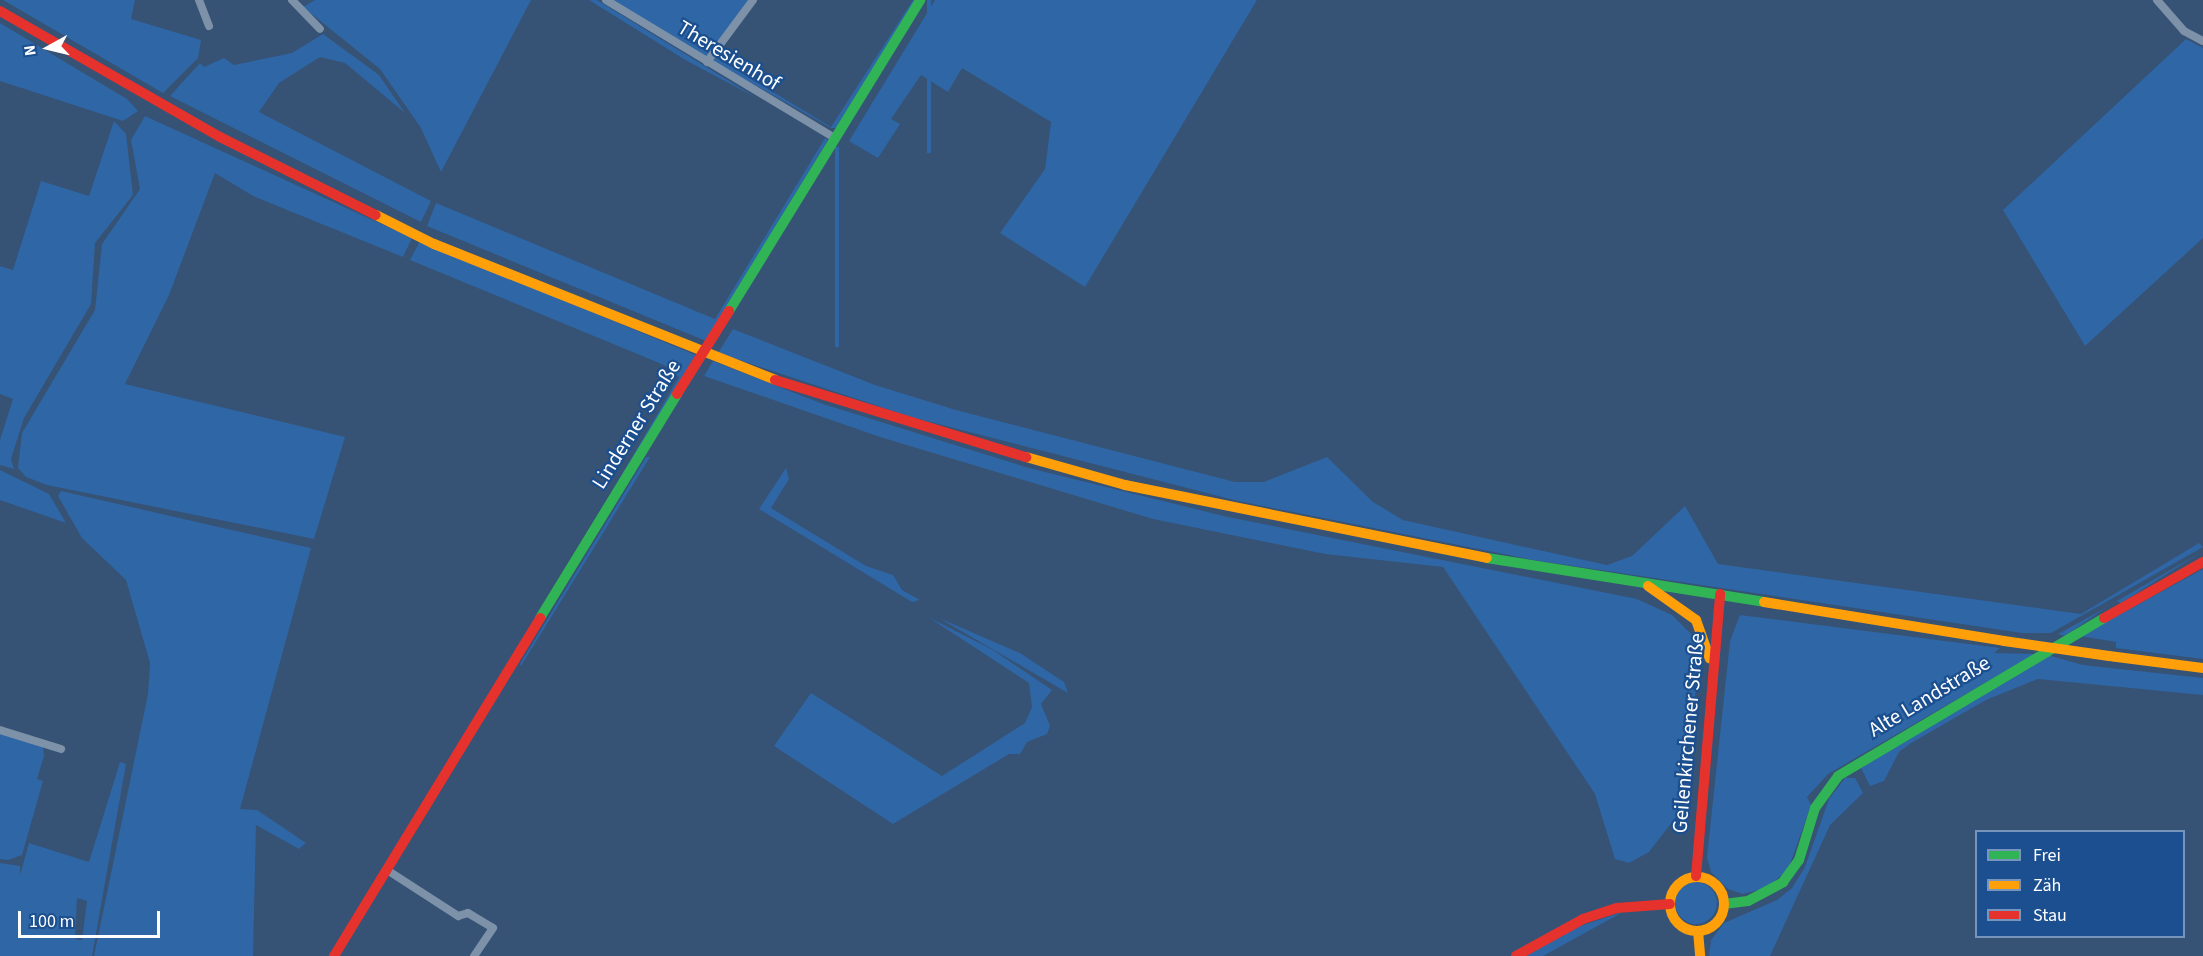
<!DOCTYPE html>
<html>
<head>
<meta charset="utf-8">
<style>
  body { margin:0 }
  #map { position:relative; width:2203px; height:956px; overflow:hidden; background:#365274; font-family:"Source Sans 3",sans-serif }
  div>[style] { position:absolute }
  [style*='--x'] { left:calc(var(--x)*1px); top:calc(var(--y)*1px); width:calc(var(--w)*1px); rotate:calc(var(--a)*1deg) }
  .green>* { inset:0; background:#2f66a5; transform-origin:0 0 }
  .round { border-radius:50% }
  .street>* { height:8px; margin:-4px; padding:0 4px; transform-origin:4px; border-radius:4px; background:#7d92a8 }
  .fast>* { height:10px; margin:-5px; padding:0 5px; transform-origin:5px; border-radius:5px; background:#30b455 }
  .slow>* { height:10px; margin:-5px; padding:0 5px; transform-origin:5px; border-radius:5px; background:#ff9f0a }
  .slow>.ring { margin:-5px; padding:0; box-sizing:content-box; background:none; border:10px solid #ff9f0a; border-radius:50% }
  .jam>* { height:10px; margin:-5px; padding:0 5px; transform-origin:5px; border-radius:5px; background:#e5322d }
  .slow-bridge>* { height:10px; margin:-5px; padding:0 5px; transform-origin:5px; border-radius:5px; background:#ff9f0a }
  .jam-bridge>* { height:10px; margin:-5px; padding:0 5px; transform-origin:5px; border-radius:5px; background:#e5322d }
  span { translate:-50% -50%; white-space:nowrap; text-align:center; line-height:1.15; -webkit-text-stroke:4.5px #1b4f8f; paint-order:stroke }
  .street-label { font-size:21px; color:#fff }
  .legend { position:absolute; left:1975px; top:830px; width:210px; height:108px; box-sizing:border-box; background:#1b4f8f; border:2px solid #7695bc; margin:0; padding:8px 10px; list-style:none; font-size:18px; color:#fff }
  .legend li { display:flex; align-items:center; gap:12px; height:30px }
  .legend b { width:30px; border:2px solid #7695bc }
  .north { position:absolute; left:18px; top:18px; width:60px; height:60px; -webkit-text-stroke:4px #1b4f8f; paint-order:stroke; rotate:262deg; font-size:16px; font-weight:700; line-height:24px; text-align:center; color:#fff }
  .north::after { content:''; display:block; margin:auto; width:21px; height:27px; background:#fff; clip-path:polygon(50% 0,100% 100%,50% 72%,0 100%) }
  .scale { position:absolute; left:18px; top:911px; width:142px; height:27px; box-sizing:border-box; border:3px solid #fff; border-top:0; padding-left:8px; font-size:18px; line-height:21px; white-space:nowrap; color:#fff; -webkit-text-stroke:4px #1b4f8f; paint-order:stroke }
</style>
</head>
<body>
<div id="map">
  <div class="green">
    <i style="clip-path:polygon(3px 0,135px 0,131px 19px,201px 40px,198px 58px,163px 93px)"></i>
    <i style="clip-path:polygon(315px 0,531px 0,441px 172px,421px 128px,380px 69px,303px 7px)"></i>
    <i style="clip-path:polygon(589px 0,597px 0,757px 98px,687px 61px)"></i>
    <i style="clip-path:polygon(614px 0,749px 0,707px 59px)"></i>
    <i style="clip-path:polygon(913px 0,917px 0,839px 128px,831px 128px,714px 62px,715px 57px,831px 127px)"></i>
    <i style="left:927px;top:0;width:4px;height:153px"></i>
    <i style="clip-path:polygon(935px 0,1257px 0,1085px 287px,1000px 233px,1045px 169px,1051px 122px,962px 68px,948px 92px,921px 75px,891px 119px,900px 124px,878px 158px,849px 141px)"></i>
    <i style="clip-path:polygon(0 23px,127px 99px,138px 111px,123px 121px,0 81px)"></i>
    <i style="clip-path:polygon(323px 34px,379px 75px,405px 113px,345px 63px,320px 57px,279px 83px,259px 112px,431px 201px,421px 222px,170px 96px,200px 63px,204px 67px,224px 58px,234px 65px,292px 53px)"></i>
    <i style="clip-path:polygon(2186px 39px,2203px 48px,2203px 238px,2085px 346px,2003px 210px)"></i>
    <i style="clip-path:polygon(145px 116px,412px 238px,403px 257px,253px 196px,215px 173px,169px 295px,125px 384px,345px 437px,314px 539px,47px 485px,26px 477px,18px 468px,22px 433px,95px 310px,102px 244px,140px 189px,131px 140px)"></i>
    <i style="clip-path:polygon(114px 121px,126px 134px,133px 195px,95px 243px,91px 304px,24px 418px,11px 459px,14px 469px,0 465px,0 440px,13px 399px,0 394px,0 266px,13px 270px,41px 181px,89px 196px)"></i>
    <i style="clip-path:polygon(825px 138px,828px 140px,706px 341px,427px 226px,436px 203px,715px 319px)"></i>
    <i style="left:835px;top:147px;width:4px;height:200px"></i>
    <i style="clip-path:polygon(420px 241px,698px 356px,539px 616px,679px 377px,664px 365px,410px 260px)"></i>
    <i style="clip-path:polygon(733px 329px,875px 385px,956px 410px,1235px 482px,1264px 482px,1327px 457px,1373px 502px,1403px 520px,1607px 565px,1632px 556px,1685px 506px,1718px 564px,2081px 614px,2199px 543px,2203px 547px,2051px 633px,2022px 633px,1533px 560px,1238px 501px,911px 417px,718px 353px)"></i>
    <i style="clip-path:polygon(713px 361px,823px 404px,1029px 468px,1228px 517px,1637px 599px,1672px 615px,1693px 636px,1700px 663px,1676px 817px,1649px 852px,1629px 863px,1615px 859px,1595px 794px,1443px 567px,1325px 554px,1153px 519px,880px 437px,704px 376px)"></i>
    <i style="clip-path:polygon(646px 457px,650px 457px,521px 666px,520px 664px)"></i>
    <i style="clip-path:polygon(786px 468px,789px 479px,771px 508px,866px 566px,893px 575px,902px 590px,920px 600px,912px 602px,759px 509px)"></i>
    <i style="clip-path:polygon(0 470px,49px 494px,66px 523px,0 500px)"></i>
    <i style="clip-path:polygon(61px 491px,311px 548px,240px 809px,257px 810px,306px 843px,299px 849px,256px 825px,253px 956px,94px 956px,148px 694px,150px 663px,126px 580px,82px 538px,58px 496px)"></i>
    <i style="clip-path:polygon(2200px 553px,2121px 603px,2117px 601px,2172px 569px)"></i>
    <i style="clip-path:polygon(2203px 569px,2203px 659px,2116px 648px,2116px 642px,2080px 636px)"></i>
    <i style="clip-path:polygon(2107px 607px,2065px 636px,2058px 634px)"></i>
    <i style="clip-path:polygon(1740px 615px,2000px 648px,1994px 653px,2035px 654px,1828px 774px,1807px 797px,1811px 805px,1788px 870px,1766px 888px,1743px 894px,1728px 889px,1711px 872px,1707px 857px,1730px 641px)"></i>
    <i style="clip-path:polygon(928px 617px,993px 650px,1052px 690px,1041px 704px,1050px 726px,1047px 734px,1027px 742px,1020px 754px,1009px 754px,893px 824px,774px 746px,811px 693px,942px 776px,1025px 723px,1032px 707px,1029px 683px)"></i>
    <i style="clip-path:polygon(939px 618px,1020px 653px,1064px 682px,1068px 693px)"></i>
    <i style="clip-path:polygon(2044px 654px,2083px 665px,2203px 678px,2203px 695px,2038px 679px,1986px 700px,1911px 743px,1899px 752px,1884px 781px,1870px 786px,1861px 768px)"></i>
    <i style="clip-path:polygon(0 733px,43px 747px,44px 756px,37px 779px,43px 781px,22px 855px,8px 860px,0 859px)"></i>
    <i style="clip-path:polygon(evenodd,120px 762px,126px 764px,92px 956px,0 956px,0 863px,20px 866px,20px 875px,29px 843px,89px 862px,120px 762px,77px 898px,87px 901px,82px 940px,75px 939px,77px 898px)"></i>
    <i style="clip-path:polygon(1845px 778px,1855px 778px,1863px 793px,1830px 825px,1770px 956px,1709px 956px,1711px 940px,1724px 923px,1777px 900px,1792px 888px,1805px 867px,1829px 799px)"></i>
    <i class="round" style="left:1675px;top:882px;width:42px;height:42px"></i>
    <i style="clip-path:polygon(1623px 912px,1543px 956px,1524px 956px,1571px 929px)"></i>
  </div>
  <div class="street">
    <i style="--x:199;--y:0;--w:28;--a:69"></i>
    <i style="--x:292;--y:0;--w:40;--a:46"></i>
    <i style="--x:606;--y:0;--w:267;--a:31.1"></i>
    <i style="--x:2157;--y:0;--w:41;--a:48.9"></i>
    <i style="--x:2184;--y:31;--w:21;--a:28"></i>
    <i style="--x:707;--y:62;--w:77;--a:-53.4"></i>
    <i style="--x:0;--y:730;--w:64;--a:17.3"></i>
    <i style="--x:387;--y:870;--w:85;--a:32.9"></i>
    <i style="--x:458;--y:916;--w:10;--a:-17"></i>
    <i style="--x:468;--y:913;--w:29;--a:31"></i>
    <i style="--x:493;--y:928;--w:34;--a:124"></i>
  </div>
  <div class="fast">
    <i style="--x:729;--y:311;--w:365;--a:-58.4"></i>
    <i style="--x:1487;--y:558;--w:280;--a:9"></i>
    <i style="--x:540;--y:618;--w:263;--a:-58.5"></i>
    <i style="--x:1724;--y:904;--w:24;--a:-7"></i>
    <i style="--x:1748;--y:901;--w:40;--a:-28"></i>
    <i style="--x:1783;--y:882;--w:27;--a:-54"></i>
    <i style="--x:1799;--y:860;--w:54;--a:-72.9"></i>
    <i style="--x:1815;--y:808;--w:39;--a:-54"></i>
    <i style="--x:1838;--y:776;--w:309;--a:-30.7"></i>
  </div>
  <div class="slow">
    <i style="--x:376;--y:215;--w:65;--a:26.6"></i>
    <i style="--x:434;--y:244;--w:367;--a:21.7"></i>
    <i style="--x:1026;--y:457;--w:103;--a:15.8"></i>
    <i style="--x:1125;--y:485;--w:369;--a:11.4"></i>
    <i style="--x:1648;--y:586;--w:59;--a:35.3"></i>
    <i style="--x:1696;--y:620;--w:41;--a:70.3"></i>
    <i style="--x:1764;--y:602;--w:243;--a:9.2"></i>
    <i style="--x:2109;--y:656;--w:95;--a:7.3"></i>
    <i class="ring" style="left:1670px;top:877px;width:44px;height:44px"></i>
    <i style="--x:1698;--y:931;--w:25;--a:85"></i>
  </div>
  <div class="jam">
    <i style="--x:0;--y:11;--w:254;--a:29.8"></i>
    <i style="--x:220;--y:137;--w:174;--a:26.6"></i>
    <i style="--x:775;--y:380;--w:263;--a:17.1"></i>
    <i style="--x:2104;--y:618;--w:114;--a:-29.5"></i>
    <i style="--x:1696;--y:876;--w:283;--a:-85.1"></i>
    <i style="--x:334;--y:956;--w:396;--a:-58.6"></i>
    <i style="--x:1516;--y:956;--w:77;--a:-28.9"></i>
    <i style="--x:1583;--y:919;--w:36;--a:-18"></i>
    <i style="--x:1617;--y:908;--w:53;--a:-4.3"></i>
  </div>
  <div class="slow-bridge">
    <i style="--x:2004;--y:641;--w:106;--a:8.1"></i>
  </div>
  <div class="jam-bridge">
    <i style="--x:677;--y:394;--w:98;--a:-57.9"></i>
  </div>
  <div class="street-label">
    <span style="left:729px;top:55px;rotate:31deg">Theresienhof</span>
    <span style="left:636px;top:424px;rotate:-58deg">Linderner Straße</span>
    <span style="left:1929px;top:696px;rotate:-31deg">Alte Landstraße</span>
    <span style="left:1688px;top:733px;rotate:-85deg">Geilenkirchener Straße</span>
  </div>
  <ul class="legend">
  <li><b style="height:8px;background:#30b455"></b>Frei</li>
  <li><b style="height:8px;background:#ff9f0a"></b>Zäh</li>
  <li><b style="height:8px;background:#e5322d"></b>Stau</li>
  </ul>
  <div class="north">N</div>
  <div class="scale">100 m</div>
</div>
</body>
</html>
